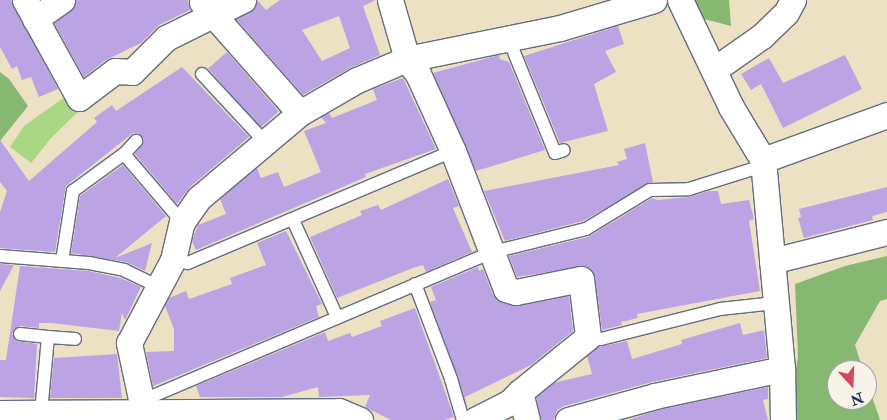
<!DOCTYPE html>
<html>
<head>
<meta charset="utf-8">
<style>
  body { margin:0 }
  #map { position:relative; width:887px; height:420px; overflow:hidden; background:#ede1c3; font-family:"IM FELL Double Pica",serif }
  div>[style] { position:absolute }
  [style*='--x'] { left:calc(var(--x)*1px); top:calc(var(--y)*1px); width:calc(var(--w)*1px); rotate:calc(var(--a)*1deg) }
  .green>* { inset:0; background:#aad784 }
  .forest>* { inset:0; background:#87b872 }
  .building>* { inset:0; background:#bca4e4; transform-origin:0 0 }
  .roads { filter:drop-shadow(1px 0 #646d81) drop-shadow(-1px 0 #646d81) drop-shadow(0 1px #646d81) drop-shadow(0 -1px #646d81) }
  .service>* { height:12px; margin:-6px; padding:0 6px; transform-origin:6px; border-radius:6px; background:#fff }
  .minor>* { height:25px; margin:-12.5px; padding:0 12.5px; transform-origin:12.5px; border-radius:12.5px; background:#fff }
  span { translate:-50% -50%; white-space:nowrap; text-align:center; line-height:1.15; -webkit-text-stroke:5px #f7f3e8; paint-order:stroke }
  .north { position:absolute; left:827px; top:360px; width:50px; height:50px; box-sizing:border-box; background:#f7f3e8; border:1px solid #9fa5b1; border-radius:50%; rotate:160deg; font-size:14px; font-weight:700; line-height:20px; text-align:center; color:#1b2f5e }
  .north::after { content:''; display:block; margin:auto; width:18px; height:22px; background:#d1495b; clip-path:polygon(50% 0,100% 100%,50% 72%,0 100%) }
</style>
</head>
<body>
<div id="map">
  <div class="green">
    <i style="clip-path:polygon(69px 94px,79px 111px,52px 137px,31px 163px,10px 147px,24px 126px)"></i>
  </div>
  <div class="forest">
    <i style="clip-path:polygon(695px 0,729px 0,731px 26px,704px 19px)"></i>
    <i style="clip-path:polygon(0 72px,9px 79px,28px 106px,0 141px)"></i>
    <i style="clip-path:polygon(887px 256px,887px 299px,880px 301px,855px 345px,863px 370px,837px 370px,837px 400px,867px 400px,867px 382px,880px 420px,787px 420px,798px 357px,795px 284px,845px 266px)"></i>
  </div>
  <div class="building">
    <i style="clip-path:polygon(0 0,11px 0,58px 89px,39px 97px,31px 77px,22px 80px,17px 66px,12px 69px,0 47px)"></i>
    <i style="clip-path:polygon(76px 0,188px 0,190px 10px,159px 25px,141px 43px,106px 60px,84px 77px,54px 23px,71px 11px)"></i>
    <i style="clip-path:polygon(evenodd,257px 0,266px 10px,280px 0,376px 0,363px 6px,380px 55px,350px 68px,303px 95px,236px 19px,255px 8px,257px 0,339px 16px,350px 48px,322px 61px,302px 30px,339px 16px)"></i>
    <i style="clip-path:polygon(618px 26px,624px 44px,605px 51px,616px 72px,594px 84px,608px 131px,560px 143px,524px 56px)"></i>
    <i style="left:227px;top:52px;width:79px;height:25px;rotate:49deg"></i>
    <i style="clip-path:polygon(499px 55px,500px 59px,509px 62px,545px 150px,476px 171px,433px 73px)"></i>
    <i style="clip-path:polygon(845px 55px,862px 89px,783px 128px,761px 84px,751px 90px,741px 74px,769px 58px,783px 83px)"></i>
    <i style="clip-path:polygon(182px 67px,249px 137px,190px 187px,177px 204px,135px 154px,144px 139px,138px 133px,133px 133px,66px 186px,55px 252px,0 248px,0 212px,7px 191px,0 182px,0 140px,29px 181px,97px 122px,94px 118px,112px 105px,116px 111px)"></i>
    <i style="clip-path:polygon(403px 78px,436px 149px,365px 174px,366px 177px,196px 250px,192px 241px,198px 225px,226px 214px,220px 199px,257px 168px,261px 178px,278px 172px,284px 187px,321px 172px,304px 131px,326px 123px,321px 117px,329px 113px,332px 118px,377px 100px,373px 89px)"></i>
    <i style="clip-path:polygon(645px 143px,653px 182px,583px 221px,505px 241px,484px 191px,619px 165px,617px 162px,627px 159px,624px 149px)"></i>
    <i style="clip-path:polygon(123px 165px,166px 216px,115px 258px,152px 243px,145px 271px,126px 262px,71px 253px,80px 196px)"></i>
    <i style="clip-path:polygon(448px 179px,459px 206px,453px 208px,472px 252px,426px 272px,423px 265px,413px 268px,337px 298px,310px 237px,362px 215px,360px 211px,378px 205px,381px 210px)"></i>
    <i style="clip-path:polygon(887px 187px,887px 212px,872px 216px,873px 220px,804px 238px,798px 218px,801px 217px,799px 209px)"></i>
    <i style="clip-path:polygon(709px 191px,718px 191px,721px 204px,749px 200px,754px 219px,749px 221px,760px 291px,637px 314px,638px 318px,621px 322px,622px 325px,602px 330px,595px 277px,586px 266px,517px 277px,509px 256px,588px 237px,652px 198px,658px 200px,689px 197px)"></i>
    <i style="clip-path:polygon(286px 231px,322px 304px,316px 306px,319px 317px,153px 386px,146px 352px,174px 351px,174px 329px,165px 306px,169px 298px,186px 291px,189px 299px,232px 284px,230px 278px,266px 265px,257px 243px)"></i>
    <i style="clip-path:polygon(0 264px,14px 265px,0 291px)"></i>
    <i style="clip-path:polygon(20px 266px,88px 271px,121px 278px,141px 287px,125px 320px,122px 313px,119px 331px,51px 323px,39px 323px,39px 328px,20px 326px,14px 329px,12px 334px,16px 341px,37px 344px,34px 398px,0 397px,0 360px,6px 360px)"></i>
    <i style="clip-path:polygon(478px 267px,479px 271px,483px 269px,493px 295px,502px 303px,519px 306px,569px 296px,573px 331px,531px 365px,465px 397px,468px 408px,430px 302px,436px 300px,431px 287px)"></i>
    <i style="clip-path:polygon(415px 308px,454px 417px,445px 420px,391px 420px,365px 407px,370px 395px,319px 397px,318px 387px,282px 397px,200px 397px,196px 386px,325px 332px,328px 341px,350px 333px,352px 337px,382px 326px,380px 321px)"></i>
    <i style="clip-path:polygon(740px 323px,743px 335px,764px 330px,767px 358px,652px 382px,564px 406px,557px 410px,554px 420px,541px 420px,536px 397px,553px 383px,592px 374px,587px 356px,598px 347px,627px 341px,632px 359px,682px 344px,681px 340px)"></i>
    <i style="clip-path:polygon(117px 354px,122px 398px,50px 398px,54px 358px)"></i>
    <i style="clip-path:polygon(768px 387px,768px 399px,763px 400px,768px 420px,628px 420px,658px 410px)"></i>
  </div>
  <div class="roads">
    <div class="service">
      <i style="--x:509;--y:40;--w:122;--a:67.8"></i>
      <i style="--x:555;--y:153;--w:9;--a:-18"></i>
      <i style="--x:202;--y:74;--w:93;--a:47.2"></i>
      <i style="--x:124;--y:154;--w:89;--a:49.5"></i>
      <i style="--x:293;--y:220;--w:107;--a:65.6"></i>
      <i style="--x:0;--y:256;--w:89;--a:4.5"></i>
      <i style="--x:89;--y:263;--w:36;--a:11"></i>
      <i style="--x:124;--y:270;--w:37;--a:26"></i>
      <i style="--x:173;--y:260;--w:15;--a:11"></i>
      <i style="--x:188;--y:263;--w:288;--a:-22.9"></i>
      <i style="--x:62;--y:261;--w:71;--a:-81.1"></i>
      <i style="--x:73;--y:191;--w:63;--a:-36"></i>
      <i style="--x:124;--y:154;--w:18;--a:-47"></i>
      <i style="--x:415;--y:284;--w:102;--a:69.2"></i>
      <i style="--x:451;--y:379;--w:43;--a:73.7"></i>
      <i style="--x:20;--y:334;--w:28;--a:6"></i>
      <i style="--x:48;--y:337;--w:75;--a:95.3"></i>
      <i style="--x:48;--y:337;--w:27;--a:4"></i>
      <i style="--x:588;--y:337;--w:13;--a:9"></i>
      <i style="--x:601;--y:339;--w:123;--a:-14.1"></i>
      <i style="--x:720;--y:309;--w:55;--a:-6.2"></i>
      <i style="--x:146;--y:409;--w:15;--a:-62"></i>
      <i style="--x:153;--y:396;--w:369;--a:-23"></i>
      <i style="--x:493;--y:252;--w:96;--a:-13.9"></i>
      <i style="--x:586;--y:229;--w:75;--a:-31.4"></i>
      <i style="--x:650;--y:190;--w:39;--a:-1"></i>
      <i style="--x:689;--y:189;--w:77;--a:-17.3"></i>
    </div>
    <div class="minor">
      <i style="--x:25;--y:0;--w:112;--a:61.1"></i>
      <i style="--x:79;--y:98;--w:45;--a:-36.9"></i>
      <i style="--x:115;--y:71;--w:17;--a:3"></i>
      <i style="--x:132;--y:72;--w:48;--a:-45"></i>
      <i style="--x:166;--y:38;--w:86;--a:-26.3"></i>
      <i style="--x:390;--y:0;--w:61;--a:73.9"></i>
      <i style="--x:407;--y:59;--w:19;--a:54"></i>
      <i style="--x:418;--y:74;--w:85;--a:65.6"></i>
      <i style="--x:453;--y:151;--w:148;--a:69"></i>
      <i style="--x:506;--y:289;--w:10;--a:17"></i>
      <i style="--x:516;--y:292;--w:66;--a:-11.3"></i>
      <i style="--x:581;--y:279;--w:58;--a:83.1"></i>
      <i style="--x:588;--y:337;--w:87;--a:141"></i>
      <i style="--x:520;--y:392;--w:29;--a:76"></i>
      <i style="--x:680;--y:0;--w:119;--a:64.5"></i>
      <i style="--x:731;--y:107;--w:62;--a:58.9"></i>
      <i style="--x:763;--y:160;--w:210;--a:84.8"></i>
      <i style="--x:782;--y:369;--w:51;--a:88.9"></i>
      <i style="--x:202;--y:2;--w:148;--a:48.6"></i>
      <i style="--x:35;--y:19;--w:33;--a:-35"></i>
      <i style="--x:715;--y:69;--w:57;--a:-35.1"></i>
      <i style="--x:762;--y:36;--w:33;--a:-44"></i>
      <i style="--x:786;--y:13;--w:15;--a:-62"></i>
      <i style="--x:763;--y:160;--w:132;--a:-19.9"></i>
      <i style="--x:772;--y:261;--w:119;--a:-14.2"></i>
      <i style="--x:0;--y:413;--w:339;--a:-0.3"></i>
      <i style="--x:339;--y:411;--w:23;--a:23"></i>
      <i style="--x:144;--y:413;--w:72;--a:-102.1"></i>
      <i style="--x:129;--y:343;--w:94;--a:-62.1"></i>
      <i style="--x:173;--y:260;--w:39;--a:-77"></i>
      <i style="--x:182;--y:222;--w:29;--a:-55"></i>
      <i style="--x:199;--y:198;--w:132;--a:-40.1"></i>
      <i style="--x:300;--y:113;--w:66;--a:-30.1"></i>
      <i style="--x:357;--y:80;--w:54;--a:-22.8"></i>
      <i style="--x:407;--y:59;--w:156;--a:-11.5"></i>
      <i style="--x:560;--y:28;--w:98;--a:-16.6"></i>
      <i style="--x:475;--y:420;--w:38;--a:-27"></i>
      <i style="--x:509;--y:403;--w:16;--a:-45"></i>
      <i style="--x:568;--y:420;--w:90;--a:-15.4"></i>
      <i style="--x:655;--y:396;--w:130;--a:-12"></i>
    </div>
  </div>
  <div class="north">N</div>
</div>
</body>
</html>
